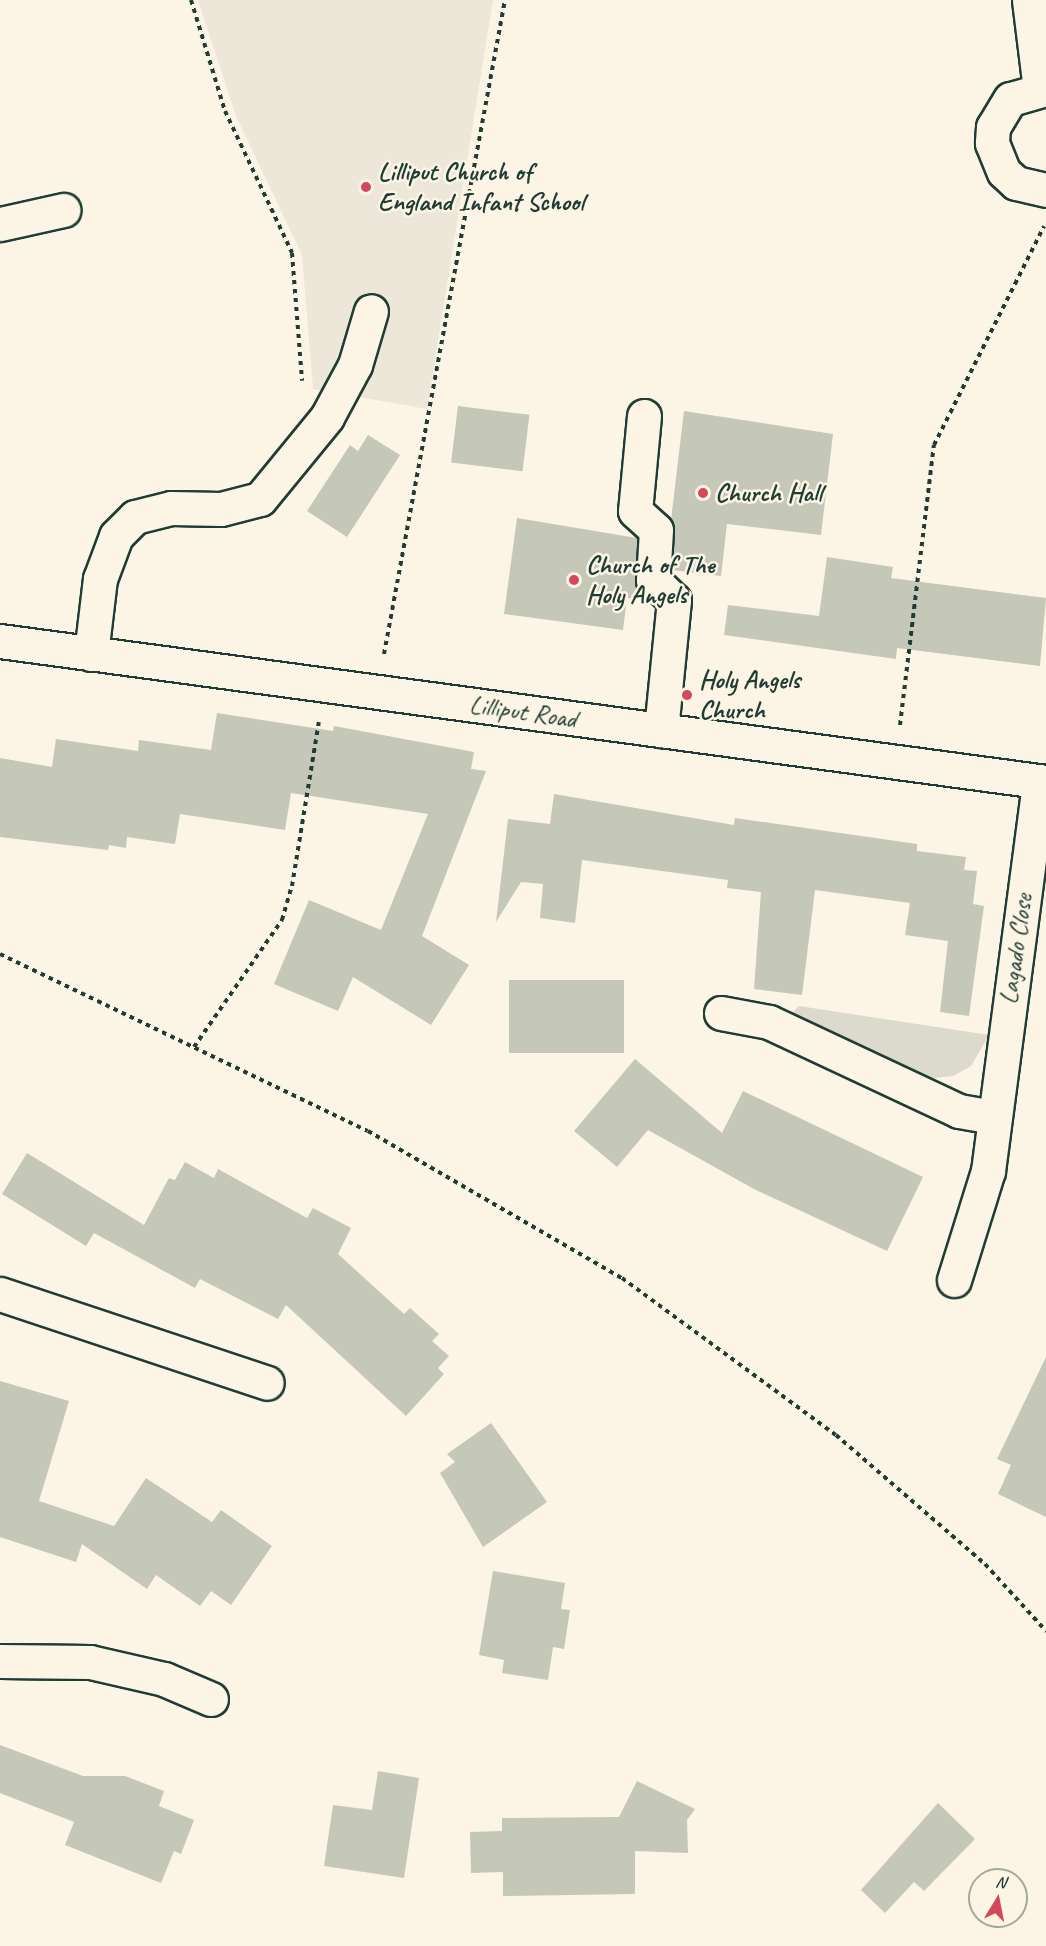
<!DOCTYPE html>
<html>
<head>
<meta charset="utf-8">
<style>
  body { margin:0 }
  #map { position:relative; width:1046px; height:1946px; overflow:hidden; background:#fcf5e5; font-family:Caveat,sans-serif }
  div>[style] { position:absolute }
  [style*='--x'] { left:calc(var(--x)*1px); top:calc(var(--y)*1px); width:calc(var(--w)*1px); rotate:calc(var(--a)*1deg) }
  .built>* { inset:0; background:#ece7d8 }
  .green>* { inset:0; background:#dcdacc }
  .building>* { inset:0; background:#c5c7b9; transform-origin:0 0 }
  .path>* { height:4px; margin-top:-2px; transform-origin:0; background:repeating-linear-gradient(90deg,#1f3d34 0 4.5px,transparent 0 9px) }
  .roads { filter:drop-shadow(2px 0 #1f3d34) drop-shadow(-2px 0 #1f3d34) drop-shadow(0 2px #1f3d34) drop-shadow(0 -2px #1f3d34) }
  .minor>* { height:33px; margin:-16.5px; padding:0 16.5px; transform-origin:16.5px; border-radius:16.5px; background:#fcf5e5 }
  .dots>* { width:16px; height:16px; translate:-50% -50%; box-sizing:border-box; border:3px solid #fcf5e5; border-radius:50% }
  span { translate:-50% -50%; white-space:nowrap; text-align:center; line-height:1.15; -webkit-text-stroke:5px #fcf5e5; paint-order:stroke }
  .poi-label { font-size:26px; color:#1f3d34; font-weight:700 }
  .left { translate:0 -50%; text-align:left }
  .street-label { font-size:26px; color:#1f3d34 }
  .north { position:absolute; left:968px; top:1868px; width:60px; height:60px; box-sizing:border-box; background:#fcf5e5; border:2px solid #a4ab9e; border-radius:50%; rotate:10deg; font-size:16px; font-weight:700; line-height:24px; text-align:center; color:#1f3d34 }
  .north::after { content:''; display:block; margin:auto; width:21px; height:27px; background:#d1495b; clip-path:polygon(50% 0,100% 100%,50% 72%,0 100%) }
</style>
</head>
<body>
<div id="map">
  <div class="built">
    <i style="clip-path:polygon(198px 0,493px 0,427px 409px,313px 389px,302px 255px,236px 116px)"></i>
  </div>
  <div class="green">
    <i style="clip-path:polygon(799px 1006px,989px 1035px,971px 1066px,953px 1076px,925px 1079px,791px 1014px)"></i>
  </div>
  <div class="building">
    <i style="left:458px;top:406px;width:72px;height:57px;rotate:7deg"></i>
    <i style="clip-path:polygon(684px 411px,833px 434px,821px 535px,727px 524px,721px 576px,672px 570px,671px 520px)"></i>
    <i style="clip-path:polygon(368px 435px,400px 455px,347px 537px,307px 511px,350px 445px,358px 451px)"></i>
    <i style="clip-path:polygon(517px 518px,637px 538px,637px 599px,627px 598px,623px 630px,504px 614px)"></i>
    <i style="clip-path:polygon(827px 557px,893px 567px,891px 578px,1046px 598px,1040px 666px,897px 648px,896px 659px,724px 635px,728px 605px,819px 616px)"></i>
    <i style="clip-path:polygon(217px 713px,333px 731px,334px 726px,474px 752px,471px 769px,486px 771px,422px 936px,469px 965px,431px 1025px,353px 977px,338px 1011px,274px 984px,309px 900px,381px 930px,428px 814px,291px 793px,285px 830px,180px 814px,175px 844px,127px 837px,126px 848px,109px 845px,108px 850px,0 837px,0 758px,52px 767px,56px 739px,138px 751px,139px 740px,211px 750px)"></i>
    <i style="clip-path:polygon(554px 794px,734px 825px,735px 818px,917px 844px,917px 851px,966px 857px,964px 870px,977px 871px,973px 904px,984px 906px,969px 1016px,940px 1012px,948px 941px,905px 935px,910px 903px,815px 890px,802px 995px,754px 989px,761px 892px,727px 888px,728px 880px,582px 860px,575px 923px,540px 918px,543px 884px,521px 882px,496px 922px,508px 819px,550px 824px)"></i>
    <i style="left:509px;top:980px;width:115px;height:73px"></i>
    <i style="clip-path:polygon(635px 1059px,722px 1133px,743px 1091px,923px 1177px,887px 1251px,754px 1189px,648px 1130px,617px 1167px,574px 1131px)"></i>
    <i style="clip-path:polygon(27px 1153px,144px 1225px,169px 1178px,175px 1180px,185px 1162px,214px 1178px,218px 1169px,307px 1218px,313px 1208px,351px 1228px,338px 1254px,404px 1314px,410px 1308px,439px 1334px,432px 1341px,449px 1356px,438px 1368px,444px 1374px,406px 1416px,286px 1305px,278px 1319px,200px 1279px,195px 1288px,94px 1233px,86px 1246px,2px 1194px)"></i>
    <i style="clip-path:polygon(1046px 1357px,1046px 1517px,998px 1494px,1011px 1465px,997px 1459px)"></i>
    <i style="clip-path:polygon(0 1381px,69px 1401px,39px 1501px,114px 1526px,146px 1478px,212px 1522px,221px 1510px,272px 1546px,231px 1605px,211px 1591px,200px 1606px,156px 1575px,147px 1589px,82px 1544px,76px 1562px,0 1537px)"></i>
    <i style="clip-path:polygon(491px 1423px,547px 1502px,483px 1547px,440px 1473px,455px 1462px,447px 1454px)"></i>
    <i style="clip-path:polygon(493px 1571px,565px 1583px,561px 1609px,570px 1610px,564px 1649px,553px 1647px,548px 1680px,502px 1673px,504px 1660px,479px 1655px)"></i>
    <i style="clip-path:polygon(0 1745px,83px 1776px,125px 1776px,164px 1791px,159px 1806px,194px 1820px,181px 1854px,174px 1851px,161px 1883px,65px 1845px,74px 1822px,0 1793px)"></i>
    <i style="clip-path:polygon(378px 1771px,419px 1778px,404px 1878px,324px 1866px,333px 1805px,372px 1810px)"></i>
    <i style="clip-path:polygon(637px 1781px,695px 1809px,687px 1820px,688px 1853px,635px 1851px,635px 1894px,503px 1896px,503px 1872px,471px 1873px,470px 1832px,502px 1831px,502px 1818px,619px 1817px)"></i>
    <i style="clip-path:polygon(938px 1803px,975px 1839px,924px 1891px,914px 1882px,885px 1913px,861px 1890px)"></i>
  </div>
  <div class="path">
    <i style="--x:191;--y:0;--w:116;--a:73"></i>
    <i style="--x:225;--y:111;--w:157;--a:64.7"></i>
    <i style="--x:292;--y:253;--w:128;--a:85.5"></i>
    <i style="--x:384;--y:654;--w:665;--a:-79.52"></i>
    <i style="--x:900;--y:725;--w:282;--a:-83.1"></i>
    <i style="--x:934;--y:445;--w:245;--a:-63.3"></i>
    <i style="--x:0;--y:954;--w:408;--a:25.7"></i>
    <i style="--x:368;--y:1131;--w:293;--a:30.1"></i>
    <i style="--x:622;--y:1278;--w:265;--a:36.3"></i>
    <i style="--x:836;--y:1435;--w:197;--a:40.9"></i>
    <i style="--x:985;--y:1564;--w:91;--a:47.7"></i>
    <i style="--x:194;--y:1047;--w:155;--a:-55.3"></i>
    <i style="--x:282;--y:920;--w:35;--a:-74"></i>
    <i style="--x:292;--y:886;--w:166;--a:-80.7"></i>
  </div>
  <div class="roads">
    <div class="minor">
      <i style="--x:1029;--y:0;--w:90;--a:83"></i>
      <i style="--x:1046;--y:89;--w:37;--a:164"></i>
      <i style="--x:1010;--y:99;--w:33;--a:121"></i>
      <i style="--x:993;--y:127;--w:16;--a:94"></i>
      <i style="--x:992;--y:143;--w:31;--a:68"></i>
      <i style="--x:1004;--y:172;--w:16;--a:43"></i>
      <i style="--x:1016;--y:183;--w:31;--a:13"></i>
      <i style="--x:0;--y:224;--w:65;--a:-12.5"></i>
      <i style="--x:644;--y:416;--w:95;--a:95.4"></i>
      <i style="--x:635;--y:511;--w:28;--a:42"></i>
      <i style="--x:656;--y:530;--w:50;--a:93.4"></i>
      <i style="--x:653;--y:580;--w:29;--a:44"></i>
      <i style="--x:674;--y:600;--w:131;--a:95.7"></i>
      <i style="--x:0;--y:641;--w:1055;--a:7.68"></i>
      <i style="--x:91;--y:654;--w:76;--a:-83.2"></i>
      <i style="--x:100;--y:579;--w:46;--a:-69.6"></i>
      <i style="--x:116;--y:536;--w:27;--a:-45"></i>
      <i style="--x:135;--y:517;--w:37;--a:-14"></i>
      <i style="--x:171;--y:508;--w:50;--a:1.1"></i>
      <i style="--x:221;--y:509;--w:40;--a:-14.4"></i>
      <i style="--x:260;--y:499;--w:106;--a:-50.7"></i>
      <i style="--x:327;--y:417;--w:59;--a:-61.7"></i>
      <i style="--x:355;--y:365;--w:56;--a:-73.5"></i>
      <i style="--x:721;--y:1013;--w:49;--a:10.6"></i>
      <i style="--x:769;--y:1022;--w:210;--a:25.1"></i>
      <i style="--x:959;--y:1111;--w:36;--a:10"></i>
      <i style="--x:954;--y:1280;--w:114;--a:-72.7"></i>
      <i style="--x:988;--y:1171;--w:393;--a:-82.5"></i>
      <i style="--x:0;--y:1294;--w:281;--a:18.4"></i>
      <i style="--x:0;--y:1661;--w:90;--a:0.6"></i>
      <i style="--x:90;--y:1662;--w:76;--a:12.9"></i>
      <i style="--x:164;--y:1679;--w:51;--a:23.1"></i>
    </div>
  </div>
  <div class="dots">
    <i style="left:366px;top:187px;background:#d1495b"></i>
    <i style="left:703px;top:493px;background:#d1495b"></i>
    <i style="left:574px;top:580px;background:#d1495b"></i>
    <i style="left:687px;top:695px;background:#d1495b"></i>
  </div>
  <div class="poi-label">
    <span class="left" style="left:378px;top:187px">Lilliput Church of<br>England Infant School</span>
    <span class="left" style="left:715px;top:493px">Church Hall</span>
    <span class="left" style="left:586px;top:580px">Church of The<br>Holy Angels</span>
    <span class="left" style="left:699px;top:695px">Holy Angels<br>Church</span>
  </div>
  <div class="street-label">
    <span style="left:523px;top:712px;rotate:8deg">Lilliput Road</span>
    <span style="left:1016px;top:949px;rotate:-82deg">Lagado Close</span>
  </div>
  <div class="north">N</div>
</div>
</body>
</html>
